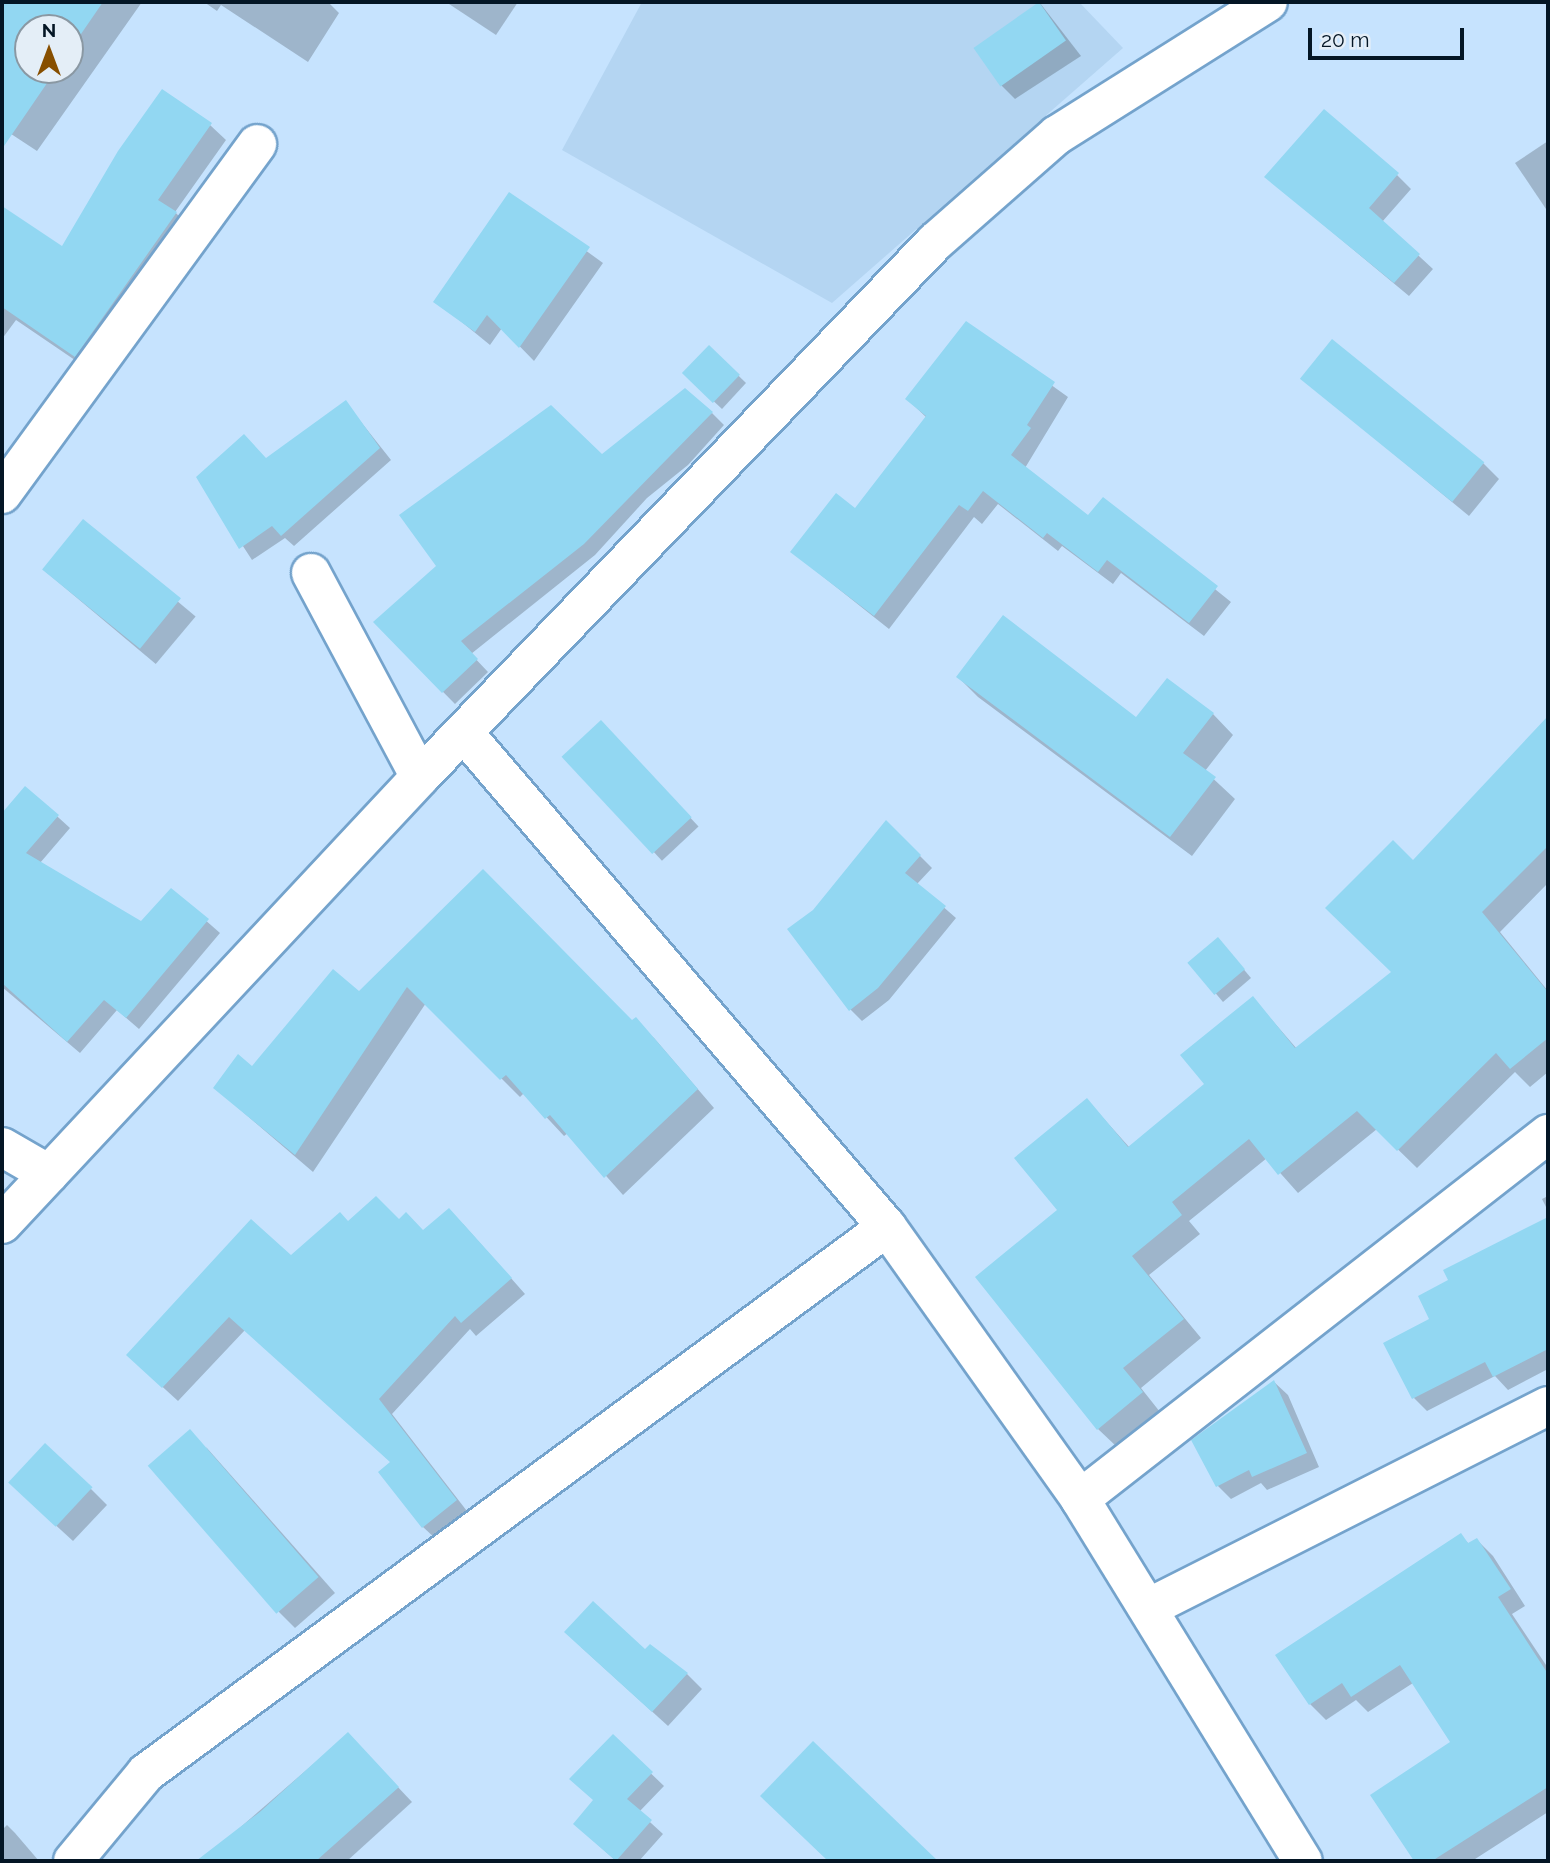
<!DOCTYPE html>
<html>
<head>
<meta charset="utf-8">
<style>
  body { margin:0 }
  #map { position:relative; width:1550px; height:1863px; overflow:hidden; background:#c6e3fe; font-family:Raleway,sans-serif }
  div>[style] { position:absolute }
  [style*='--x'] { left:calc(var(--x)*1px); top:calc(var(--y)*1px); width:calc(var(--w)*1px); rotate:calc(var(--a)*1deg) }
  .built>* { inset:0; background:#b4d5f2 }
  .shadow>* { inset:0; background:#0003; transform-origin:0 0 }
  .building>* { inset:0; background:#92d7f2; transform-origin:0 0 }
  .roads { filter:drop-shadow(2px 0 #74a3cc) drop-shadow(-2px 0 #74a3cc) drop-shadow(0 2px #74a3cc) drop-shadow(0 -2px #74a3cc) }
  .minor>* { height:38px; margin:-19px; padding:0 19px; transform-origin:19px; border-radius:19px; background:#fff }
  span { translate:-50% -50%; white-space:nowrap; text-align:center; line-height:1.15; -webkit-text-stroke:5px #e4eef7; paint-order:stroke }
  .frame { position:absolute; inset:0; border:4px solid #041625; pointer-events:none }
  .north { position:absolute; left:14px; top:14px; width:70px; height:70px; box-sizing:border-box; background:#e4eef7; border:2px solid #8a98a3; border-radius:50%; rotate:0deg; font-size:19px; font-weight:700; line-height:28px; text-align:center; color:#041625 }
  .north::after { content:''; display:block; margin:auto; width:24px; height:32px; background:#874f00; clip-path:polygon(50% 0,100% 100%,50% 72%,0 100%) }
  .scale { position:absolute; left:1308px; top:28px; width:156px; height:32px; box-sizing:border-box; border:4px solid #041625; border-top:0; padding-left:9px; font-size:21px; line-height:24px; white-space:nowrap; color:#041625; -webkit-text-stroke:5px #e4eef7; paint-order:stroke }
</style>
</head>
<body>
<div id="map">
  <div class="built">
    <i style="clip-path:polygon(642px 2px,1079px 2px,1123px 48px,832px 303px,562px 150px)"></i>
  </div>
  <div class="shadow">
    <i style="clip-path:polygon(evenodd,2px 2px,142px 2px,37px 151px,2px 128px,2px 2px,28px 28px,70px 28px,70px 70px,28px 70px,28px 28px)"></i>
    <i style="clip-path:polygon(204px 2px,328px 2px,339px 13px,308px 62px,221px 5px,217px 11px)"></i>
    <i style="clip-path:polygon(446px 2px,518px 2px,496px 35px)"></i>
    <i style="clip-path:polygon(1040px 3px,1081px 56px,1015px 99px,999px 83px)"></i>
    <i style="clip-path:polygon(210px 125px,226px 140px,175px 212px,191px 229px,91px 371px,16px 320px,2px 339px,2px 208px,62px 249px)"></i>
    <i style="clip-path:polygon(1548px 141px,1548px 212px,1515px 163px)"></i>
    <i style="clip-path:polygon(1397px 175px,1411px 189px,1382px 222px,1433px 269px,1409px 296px,1266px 177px)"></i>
    <i style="clip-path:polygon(509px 195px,603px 263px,534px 361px,502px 328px,490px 345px,436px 301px)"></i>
    <i style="clip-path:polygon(966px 324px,1068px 397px,1025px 468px,1089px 517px,1103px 499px,1231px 602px,1204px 636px,1121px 573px,1113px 584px,1062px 546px,1058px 551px,998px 504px,982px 524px,974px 517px,889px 629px,792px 552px,856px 511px,927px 418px,907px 399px)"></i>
    <i style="clip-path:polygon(709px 347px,746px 383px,722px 409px,691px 380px)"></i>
    <i style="clip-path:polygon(1303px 379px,1483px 463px,1499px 479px,1469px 516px)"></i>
    <i style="clip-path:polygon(346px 403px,391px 460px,294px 546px,285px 538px,252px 560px,198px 477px,267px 460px)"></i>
    <i style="clip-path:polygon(712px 413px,724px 425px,688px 465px,647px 498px,595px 555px,471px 654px,488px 672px,455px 704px,375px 623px,439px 566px,602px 456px)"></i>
    <i style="left:83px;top:522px;width:147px;height:62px;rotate:40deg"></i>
    <i style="clip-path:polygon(958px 677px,1137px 719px,1213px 714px,1233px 735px,1205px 771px,1235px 799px,1192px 856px,978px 697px)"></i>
    <i style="clip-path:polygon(1548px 719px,1548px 883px,1500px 932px,1548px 991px,1548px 1072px,1530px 1087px,1515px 1072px,1417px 1168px,1377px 1129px,1298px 1193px,1267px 1158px,1189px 1221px,1200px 1234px,1149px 1275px,1201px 1338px,1141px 1388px,1160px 1412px,1117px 1447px,1098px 1429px,1059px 1210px,1087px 1100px,1130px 1148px,1207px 1085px,1253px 998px,1297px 1049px,1393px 973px,1413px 862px)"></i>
    <i style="left:601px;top:722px;width:143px;height:50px;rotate:47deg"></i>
    <i style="clip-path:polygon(26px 788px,70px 828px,40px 863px,142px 923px,171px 890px,220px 933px,139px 1029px,117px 1010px,80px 1053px,2px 987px,2px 922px,17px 904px,2px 890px,2px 814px)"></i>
    <i style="clip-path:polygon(886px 822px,932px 868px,917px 884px,956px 918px,889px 1000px,862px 1021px,850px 1009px,814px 912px)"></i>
    <i style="clip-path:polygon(483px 872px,632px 1022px,654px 1038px,714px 1108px,623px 1195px,568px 1133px,564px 1136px,524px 1093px,520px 1097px,426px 1003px,313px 1172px,215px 1088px,253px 1068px,359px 994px)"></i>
    <i style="clip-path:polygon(1225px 947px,1251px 978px,1223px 1002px,1190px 963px)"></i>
    <i style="clip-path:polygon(1548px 1196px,1548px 1211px,1542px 1199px)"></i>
    <i style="clip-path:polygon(1548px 1219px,1548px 1369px,1508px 1390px,1495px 1376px,1427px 1411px,1414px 1398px,1431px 1320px,1451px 1281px,1445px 1270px)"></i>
    <i style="clip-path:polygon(399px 1221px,424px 1232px,463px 1224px,525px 1294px,476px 1336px,470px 1329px,392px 1414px,470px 1515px,438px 1541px,423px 1527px,392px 1463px,245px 1330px,178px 1401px,143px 1369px,290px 1258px,349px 1223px)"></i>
    <i style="clip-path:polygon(1274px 1382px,1288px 1395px,1319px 1467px,1267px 1490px,1261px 1483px,1231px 1499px,1217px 1485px)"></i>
    <i style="clip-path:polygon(206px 1447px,335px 1593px,295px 1628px,279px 1612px)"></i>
    <i style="clip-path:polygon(91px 1489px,107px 1505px,73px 1541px,27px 1499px)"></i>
    <i style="clip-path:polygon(1460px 1535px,1470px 1545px,1477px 1540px,1493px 1556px,1525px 1606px,1512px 1614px,1548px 1668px,1548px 1812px,1472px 1861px,1416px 1861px,1373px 1795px,1452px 1743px,1413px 1683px,1368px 1712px,1356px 1700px,1326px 1720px,1310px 1704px)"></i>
    <i style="clip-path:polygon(581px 1647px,646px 1652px,687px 1674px,702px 1689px,668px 1726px)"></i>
    <i style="clip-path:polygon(348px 1734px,412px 1802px,347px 1861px,233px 1861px,220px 1845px)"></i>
    <i style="clip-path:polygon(613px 1737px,664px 1786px,639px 1812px,663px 1834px,639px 1861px,616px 1861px,588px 1836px)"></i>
    <i style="clip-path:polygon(813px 1744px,935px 1861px,829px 1861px,786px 1820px)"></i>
    <i style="clip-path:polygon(7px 1825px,15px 1833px,39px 1861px,2px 1861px,2px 1830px)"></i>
  </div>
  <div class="building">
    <i style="clip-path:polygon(2px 2px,103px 2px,70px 50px,70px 28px,28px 28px,28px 70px,56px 70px,2px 149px)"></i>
    <i style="left:1039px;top:2px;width:47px;height:80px;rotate:55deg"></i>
    <i style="clip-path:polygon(162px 89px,212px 123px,158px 200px,177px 212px,75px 357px,2px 307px,2px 206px,62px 246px,118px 151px)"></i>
    <i style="clip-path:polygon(1324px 109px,1399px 173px,1369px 208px,1420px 254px,1394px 283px,1264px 177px)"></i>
    <i style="clip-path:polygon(509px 192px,590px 247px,519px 348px,487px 315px,475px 332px,433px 302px)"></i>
    <i style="clip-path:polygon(966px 321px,1055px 382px,1027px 425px,1031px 428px,1011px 455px,1088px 515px,1103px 497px,1218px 586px,1189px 623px,1107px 560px,1098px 572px,1047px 533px,1043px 538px,983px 491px,968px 511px,959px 505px,874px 616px,790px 552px,836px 493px,855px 508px,926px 416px,905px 399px)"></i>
    <i style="left:1332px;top:339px;width:196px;height:51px;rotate:39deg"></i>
    <i style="left:709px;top:345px;width:43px;height:39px;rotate:44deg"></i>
    <i style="clip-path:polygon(685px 388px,713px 412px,584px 544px,461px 641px,478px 659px,442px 693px,373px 622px,436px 566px,399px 515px,551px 405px,602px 454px)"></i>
    <i style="clip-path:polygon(346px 400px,380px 448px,281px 536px,272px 526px,239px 549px,196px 477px,244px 434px,266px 458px)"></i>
    <i style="left:83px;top:519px;width:126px;height:65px;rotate:39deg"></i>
    <i style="clip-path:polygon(1003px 615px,1136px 717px,1167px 678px,1214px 713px,1183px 753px,1216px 777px,1170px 837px,956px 677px)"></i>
    <i style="clip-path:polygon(1548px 716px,1548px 846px,1482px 912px,1548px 992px,1548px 1038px,1510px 1069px,1496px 1053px,1397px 1151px,1357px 1111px,1278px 1175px,1249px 1139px,1172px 1202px,1182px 1215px,1132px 1256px,1184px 1319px,1123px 1368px,1143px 1392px,1097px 1430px,975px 1277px,1057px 1210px,1014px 1158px,1087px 1098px,1128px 1147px,1204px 1084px,1180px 1055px,1253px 996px,1295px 1048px,1391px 972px,1325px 908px,1393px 840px,1413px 860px)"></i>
    <i style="left:601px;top:720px;width:133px;height:54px;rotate:47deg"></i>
    <i style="clip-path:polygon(25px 786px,59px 815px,26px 853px,141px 921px,171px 888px,209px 919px,126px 1018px,104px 1000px,67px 1042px,2px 983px,2px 813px)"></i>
    <i style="clip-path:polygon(886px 820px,921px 855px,905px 873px,946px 906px,878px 988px,849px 1011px,787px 929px,813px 910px)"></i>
    <i style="clip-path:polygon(483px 869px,632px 1020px,636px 1017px,698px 1089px,604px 1178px,550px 1115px,545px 1119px,506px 1075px,500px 1080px,407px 987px,295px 1155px,213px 1088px,238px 1054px,252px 1066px,333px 969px,359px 991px)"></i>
    <i style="left:1218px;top:937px;width:42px;height:40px;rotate:50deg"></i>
    <i style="clip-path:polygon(376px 1196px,399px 1219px,406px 1212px,423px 1230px,449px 1208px,512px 1278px,461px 1323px,455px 1316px,379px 1399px,457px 1500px,422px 1528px,378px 1472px,390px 1462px,229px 1317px,162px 1388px,126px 1355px,251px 1219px,291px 1255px,340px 1212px,348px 1221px)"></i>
    <i style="clip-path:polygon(1548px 1217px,1548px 1349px,1493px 1377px,1485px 1362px,1412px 1399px,1383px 1343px,1429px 1319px,1418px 1296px,1448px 1280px,1443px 1270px)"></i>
    <i style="clip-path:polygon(1274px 1380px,1307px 1453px,1252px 1477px,1249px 1470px,1216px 1487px,1191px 1440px)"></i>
    <i style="left:190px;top:1429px;width:196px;height:56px;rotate:49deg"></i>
    <i style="left:45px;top:1443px;width:65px;height:54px;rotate:43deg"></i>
    <i style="clip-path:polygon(1461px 1533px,1468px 1543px,1477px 1538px,1511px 1589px,1498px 1597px,1548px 1674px,1548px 1787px,1432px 1861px,1414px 1861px,1370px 1795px,1450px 1742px,1400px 1665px,1351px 1697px,1342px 1683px,1309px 1705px,1275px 1655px)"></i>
    <i style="clip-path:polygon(593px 1601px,645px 1649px,650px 1644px,688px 1673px,652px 1712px,564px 1632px)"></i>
    <i style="clip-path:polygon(348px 1732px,399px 1787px,316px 1861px,196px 1861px,261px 1811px)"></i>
    <i style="clip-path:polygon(613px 1734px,653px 1772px,627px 1799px,652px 1820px,616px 1861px,573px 1824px,593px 1800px,569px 1779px)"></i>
    <i style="clip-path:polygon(813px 1741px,938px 1861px,828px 1861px,760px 1796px)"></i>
  </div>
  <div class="roads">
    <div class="minor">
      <i style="--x:2;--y:494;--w:433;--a:-53.9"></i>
      <i style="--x:311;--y:573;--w:231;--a:61.9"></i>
      <i style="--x:464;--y:733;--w:650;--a:49.43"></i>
      <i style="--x:887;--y:1227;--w:334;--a:54.6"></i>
      <i style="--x:1080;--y:1499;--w:425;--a:58.4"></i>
      <i style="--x:2;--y:1147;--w:54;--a:29.9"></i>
      <i style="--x:2;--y:1224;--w:612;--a:-46.92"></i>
      <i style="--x:420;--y:777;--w:743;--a:-46.09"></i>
      <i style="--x:935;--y:242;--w:162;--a:-41.3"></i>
      <i style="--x:1057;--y:135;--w:249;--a:-32.2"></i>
      <i style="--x:1080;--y:1499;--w:594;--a:-37.95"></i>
      <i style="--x:1150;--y:1607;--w:446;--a:-26.8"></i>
      <i style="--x:73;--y:1861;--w:114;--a:-50.3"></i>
      <i style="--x:146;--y:1773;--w:920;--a:-36.38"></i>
    </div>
  </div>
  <div class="frame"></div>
  <div class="north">N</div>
  <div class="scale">20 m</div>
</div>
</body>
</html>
